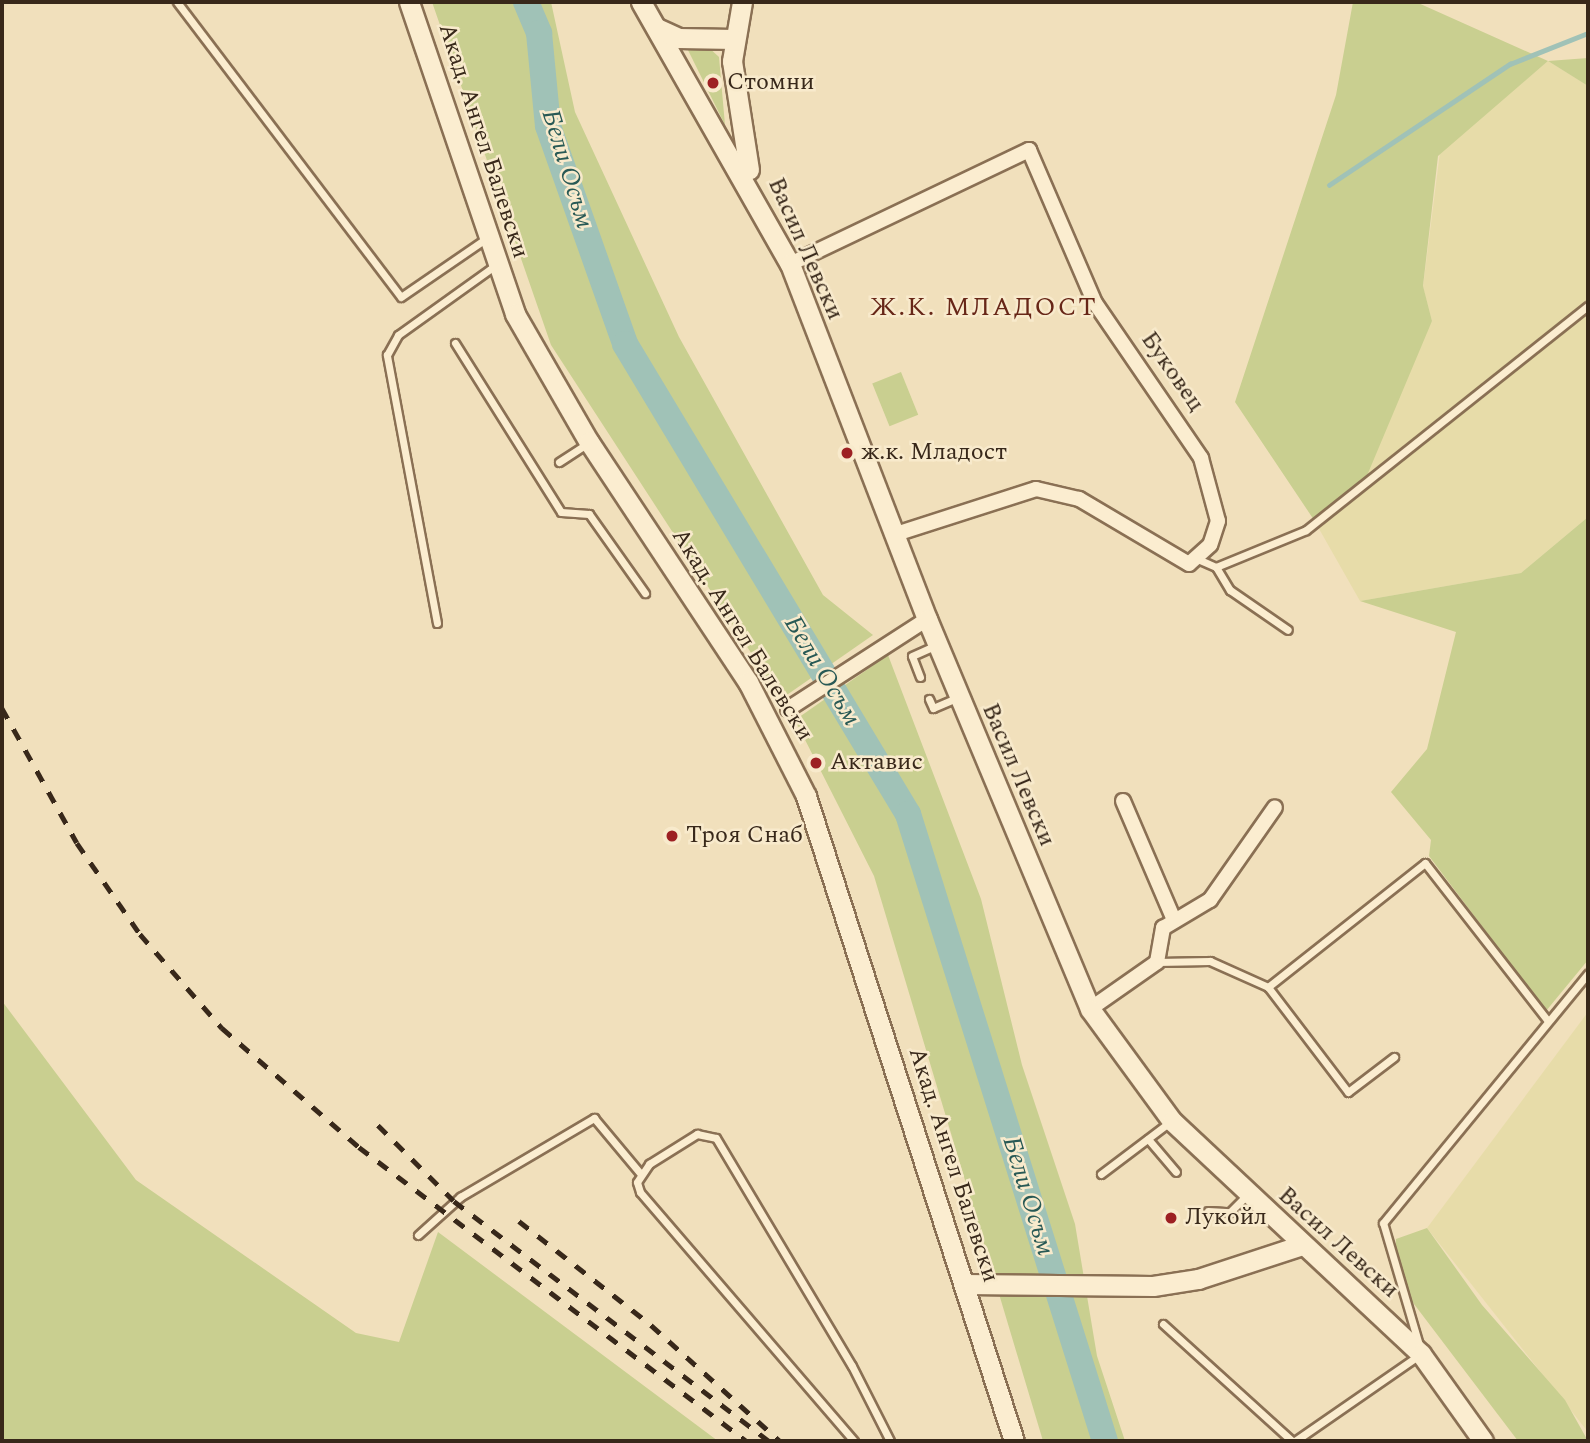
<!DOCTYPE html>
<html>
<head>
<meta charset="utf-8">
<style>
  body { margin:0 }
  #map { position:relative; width:1590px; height:1443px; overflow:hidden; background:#f1e0bc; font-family:Spectral,serif }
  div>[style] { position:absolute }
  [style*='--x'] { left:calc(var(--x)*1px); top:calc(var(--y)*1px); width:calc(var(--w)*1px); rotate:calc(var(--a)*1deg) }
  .farmland>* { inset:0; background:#e7dca9 }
  .green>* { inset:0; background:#c9cf90; transform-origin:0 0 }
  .stream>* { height:4.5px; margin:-2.25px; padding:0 2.25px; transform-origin:2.25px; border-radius:2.25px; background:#a0c2b7 }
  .river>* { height:26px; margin:-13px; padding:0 13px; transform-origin:13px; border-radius:13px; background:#a0c2b7 }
  .roads { filter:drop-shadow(2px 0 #8a7054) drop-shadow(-2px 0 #8a7054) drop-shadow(0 2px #8a7054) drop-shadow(0 -2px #8a7054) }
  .lane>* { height:7px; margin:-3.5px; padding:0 3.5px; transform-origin:3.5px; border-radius:3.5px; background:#fbedd0 }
  .street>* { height:14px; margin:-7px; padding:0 7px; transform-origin:7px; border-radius:7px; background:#fbedd0 }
  .secondary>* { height:19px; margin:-9.5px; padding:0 9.5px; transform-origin:9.5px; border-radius:9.5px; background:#fbedd0 }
  .rail>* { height:4.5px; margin-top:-2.25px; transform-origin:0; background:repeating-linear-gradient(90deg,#38281a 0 12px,transparent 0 24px) }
  .dots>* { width:19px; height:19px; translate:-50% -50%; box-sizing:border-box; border:4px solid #f8eacc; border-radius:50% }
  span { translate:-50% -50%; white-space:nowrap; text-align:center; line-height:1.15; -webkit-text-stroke:5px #f8eacc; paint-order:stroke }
  .poi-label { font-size:24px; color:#38281a }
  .left { translate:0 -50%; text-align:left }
  .street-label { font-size:24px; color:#38281a }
  .water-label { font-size:26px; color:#285955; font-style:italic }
  .neighbourhood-label { font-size:26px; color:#672617; letter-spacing:2px }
  .frame { position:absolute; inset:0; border:4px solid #38281a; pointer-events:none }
</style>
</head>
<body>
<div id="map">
  <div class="farmland">
    <i style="clip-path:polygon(1548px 61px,1588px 86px,1588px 517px,1521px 573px,1360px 601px,1314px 520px,1432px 321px,1423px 287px,1440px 152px)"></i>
    <i style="clip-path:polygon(1588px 1012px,1588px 1432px,1427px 1228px)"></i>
  </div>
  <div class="green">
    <i style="clip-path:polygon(432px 2px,551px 2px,575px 112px,679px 337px,823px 595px,873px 635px,781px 699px,551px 345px)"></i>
    <i style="clip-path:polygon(1353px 2px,1416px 2px,1548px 61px,1588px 58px,1588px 86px,1548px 61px,1438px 156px,1423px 286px,1432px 321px,1366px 478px,1314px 520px,1235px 402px,1336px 95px)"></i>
    <i style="clip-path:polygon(686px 46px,707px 46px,719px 57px,725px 125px)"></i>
    <i style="left:901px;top:372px;width:46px;height:31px;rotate:68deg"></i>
    <i style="clip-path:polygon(1588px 517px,1588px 960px,1546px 1011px,1429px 856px,1431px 840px,1391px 792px,1427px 749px,1456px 632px,1360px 601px,1521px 573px)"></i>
    <i style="clip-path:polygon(888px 655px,981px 899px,1022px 1065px,1075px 1224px,1097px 1356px,1125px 1441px,1043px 1441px,874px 876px,795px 720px)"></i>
    <i style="clip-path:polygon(2px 1001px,136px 1180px,356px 1333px,399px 1342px,438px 1232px,718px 1441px,2px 1441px)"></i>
    <i style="clip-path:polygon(1427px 1228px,1482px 1305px,1565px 1400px,1588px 1441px,1518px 1441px,1395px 1279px,1396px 1239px)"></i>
  </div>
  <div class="stream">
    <i style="--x:1329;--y:185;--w:218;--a:-33.8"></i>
    <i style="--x:1510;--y:64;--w:84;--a:-21.7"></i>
  </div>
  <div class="river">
    <i style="--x:526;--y:2;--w:34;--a:67"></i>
    <i style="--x:539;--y:33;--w:93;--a:84.5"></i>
    <i style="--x:548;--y:126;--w:231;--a:70.5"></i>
    <i style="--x:625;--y:344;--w:549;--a:58.95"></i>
    <i style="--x:908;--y:814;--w:657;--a:72.56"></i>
  </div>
  <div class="roads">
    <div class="lane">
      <i style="--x:177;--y:2;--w:370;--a:52.8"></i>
      <i style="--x:401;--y:297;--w:104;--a:-34.5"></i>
      <i style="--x:455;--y:343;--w:199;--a:57.9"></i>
      <i style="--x:561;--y:512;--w:28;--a:4"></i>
      <i style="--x:589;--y:514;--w:97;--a:54.7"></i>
      <i style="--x:559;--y:462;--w:35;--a:-33"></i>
      <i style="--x:1200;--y:560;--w:17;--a:24"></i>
      <i style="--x:1216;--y:567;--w:97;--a:-22.3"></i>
      <i style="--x:1306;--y:530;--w:360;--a:-38.5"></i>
      <i style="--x:1216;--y:567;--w:27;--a:59"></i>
      <i style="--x:1230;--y:590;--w:70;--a:34.6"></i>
      <i style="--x:437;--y:623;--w:273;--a:-100.6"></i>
      <i style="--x:387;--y:355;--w:23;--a:-61"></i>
      <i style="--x:398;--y:335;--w:122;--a:-35.6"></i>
      <i style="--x:920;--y:677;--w:22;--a:-111"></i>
      <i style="--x:912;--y:656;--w:27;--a:-24"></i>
      <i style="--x:929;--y:699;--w:10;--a:66"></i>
      <i style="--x:933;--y:708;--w:28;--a:-23"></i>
      <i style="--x:1157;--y:962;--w:53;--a:-1.1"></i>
      <i style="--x:1210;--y:961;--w:64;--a:24.1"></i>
      <i style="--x:1268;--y:987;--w:132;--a:52.7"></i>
      <i style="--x:1348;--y:1092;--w:58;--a:-37.3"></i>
      <i style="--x:1268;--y:987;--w:200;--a:-38.3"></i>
      <i style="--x:1425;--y:863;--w:200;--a:52.1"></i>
      <i style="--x:1148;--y:1139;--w:43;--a:49.7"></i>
      <i style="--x:1101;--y:1174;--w:88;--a:-37.1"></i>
      <i style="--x:1208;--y:1211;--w:22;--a:3"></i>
      <i style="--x:1230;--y:1212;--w:24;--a:-45"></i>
      <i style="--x:418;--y:1235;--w:57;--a:-42.1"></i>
      <i style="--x:460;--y:1197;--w:156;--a:-30.5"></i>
      <i style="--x:594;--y:1118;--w:72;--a:50.1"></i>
      <i style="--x:1163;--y:1324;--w:174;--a:42.2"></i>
      <i style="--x:1419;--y:1345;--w:127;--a:-106.4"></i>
      <i style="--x:1383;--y:1223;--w:323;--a:-50.6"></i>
      <i style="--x:854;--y:1441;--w:328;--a:-130.7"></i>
      <i style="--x:640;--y:1192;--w:10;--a:-107"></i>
      <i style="--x:637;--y:1182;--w:22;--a:-56"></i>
      <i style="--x:649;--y:1164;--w:57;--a:-32"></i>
      <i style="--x:697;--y:1134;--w:19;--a:12"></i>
      <i style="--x:716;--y:1138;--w:265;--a:59.2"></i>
      <i style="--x:852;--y:1366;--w:84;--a:63.1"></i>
      <i style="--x:1295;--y:1441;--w:151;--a:-34.7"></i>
    </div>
    <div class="street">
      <i style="--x:790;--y:264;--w:265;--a:-25.5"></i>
      <i style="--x:1029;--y:150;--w:167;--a:66.7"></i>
      <i style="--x:1095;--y:303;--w:188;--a:55.6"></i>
      <i style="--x:1201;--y:458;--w:65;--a:74.9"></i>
      <i style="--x:1218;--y:521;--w:25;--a:108"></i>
      <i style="--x:1210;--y:545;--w:28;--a:138"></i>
      <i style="--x:1189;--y:564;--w:128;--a:-149.4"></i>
      <i style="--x:1079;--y:499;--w:44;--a:-166.9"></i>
      <i style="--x:1036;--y:489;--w:150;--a:162.2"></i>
      <i style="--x:788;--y:709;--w:166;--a:-32.9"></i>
      <i style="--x:1123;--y:801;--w:129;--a:66.8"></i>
      <i style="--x:1090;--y:1009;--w:82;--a:-35"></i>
      <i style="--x:1157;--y:962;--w:35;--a:-80"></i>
      <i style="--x:1163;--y:928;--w:55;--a:-30.8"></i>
      <i style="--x:1210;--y:900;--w:113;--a:-55"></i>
    </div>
    <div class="secondary">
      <i style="--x:409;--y:2;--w:330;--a:71.2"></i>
      <i style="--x:515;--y:314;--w:148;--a:60"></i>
      <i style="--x:589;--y:442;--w:288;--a:56.5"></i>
      <i style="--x:748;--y:682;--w:128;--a:63"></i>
      <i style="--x:806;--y:796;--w:678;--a:72.13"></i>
      <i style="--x:641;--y:2;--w:301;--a:60.4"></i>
      <i style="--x:790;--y:264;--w:381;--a:68.9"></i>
      <i style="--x:927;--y:619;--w:423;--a:67.3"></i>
      <i style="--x:1090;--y:1009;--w:139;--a:53.8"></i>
      <i style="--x:1172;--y:1121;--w:341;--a:43.1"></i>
      <i style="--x:1421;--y:1354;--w:107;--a:54.5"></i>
      <i style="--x:742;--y:2;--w:60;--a:99.6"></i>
      <i style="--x:732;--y:61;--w:110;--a:81.1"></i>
      <i style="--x:657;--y:28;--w:23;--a:25"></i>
      <i style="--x:678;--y:38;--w:56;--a:1"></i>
      <i style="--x:965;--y:1284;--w:188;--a:0.6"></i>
      <i style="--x:1153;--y:1286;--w:46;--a:-8.8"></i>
      <i style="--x:1198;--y:1279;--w:109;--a:-18.1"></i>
    </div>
  </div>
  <div class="rail">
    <i style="--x:2;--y:708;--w:154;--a:60.9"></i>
    <i style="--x:77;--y:843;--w:111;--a:55.3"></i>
    <i style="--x:140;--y:934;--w:125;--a:48.9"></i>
    <i style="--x:222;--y:1028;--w:181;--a:41"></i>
    <i style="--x:359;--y:1147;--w:486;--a:37.2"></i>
    <i style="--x:378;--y:1125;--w:107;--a:45"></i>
    <i style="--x:454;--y:1201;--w:396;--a:37.3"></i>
    <i style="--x:519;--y:1221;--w:168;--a:38.2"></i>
    <i style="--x:651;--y:1325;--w:173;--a:42"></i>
  </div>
  <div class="dots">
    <i style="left:713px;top:83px;background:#9d2023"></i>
    <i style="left:847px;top:453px;background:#9d2023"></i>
    <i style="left:816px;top:763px;background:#9d2023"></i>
    <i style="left:672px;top:836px;background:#9d2023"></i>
    <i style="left:1171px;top:1218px;background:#9d2023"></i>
  </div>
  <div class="poi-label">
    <span class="left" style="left:727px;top:83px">Стомни</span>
    <span class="left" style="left:861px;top:453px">ж.к. Младост</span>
    <span class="left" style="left:830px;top:763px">Актавис</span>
    <span class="left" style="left:686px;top:836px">Троя Снаб</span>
    <span class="left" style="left:1185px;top:1218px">Лукойл</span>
  </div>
  <div class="street-label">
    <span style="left:483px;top:141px;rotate:72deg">Акад. Ангел Балевски</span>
    <span style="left:805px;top:249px;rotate:66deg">Васил Левски</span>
    <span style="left:1172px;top:372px;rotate:55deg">Буковец</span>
    <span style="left:742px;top:635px;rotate:58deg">Акад. Ангел Балевски</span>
    <span style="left:1018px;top:775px;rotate:67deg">Васил Левски</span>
    <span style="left:953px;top:1165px;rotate:72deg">Акад. Ангел Балевски</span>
    <span style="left:1338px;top:1243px;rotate:42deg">Васил Левски</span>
  </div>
  <div class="water-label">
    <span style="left:567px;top:169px;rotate:73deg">Бели Осъм</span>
    <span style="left:822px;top:671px;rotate:59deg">Бели Осъм</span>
    <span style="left:1028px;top:1196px;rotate:73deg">Бели Осъм</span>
  </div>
  <div class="neighbourhood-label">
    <span style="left:984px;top:308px">Ж.К. МЛАДОСТ</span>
  </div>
  <div class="frame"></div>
</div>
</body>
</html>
